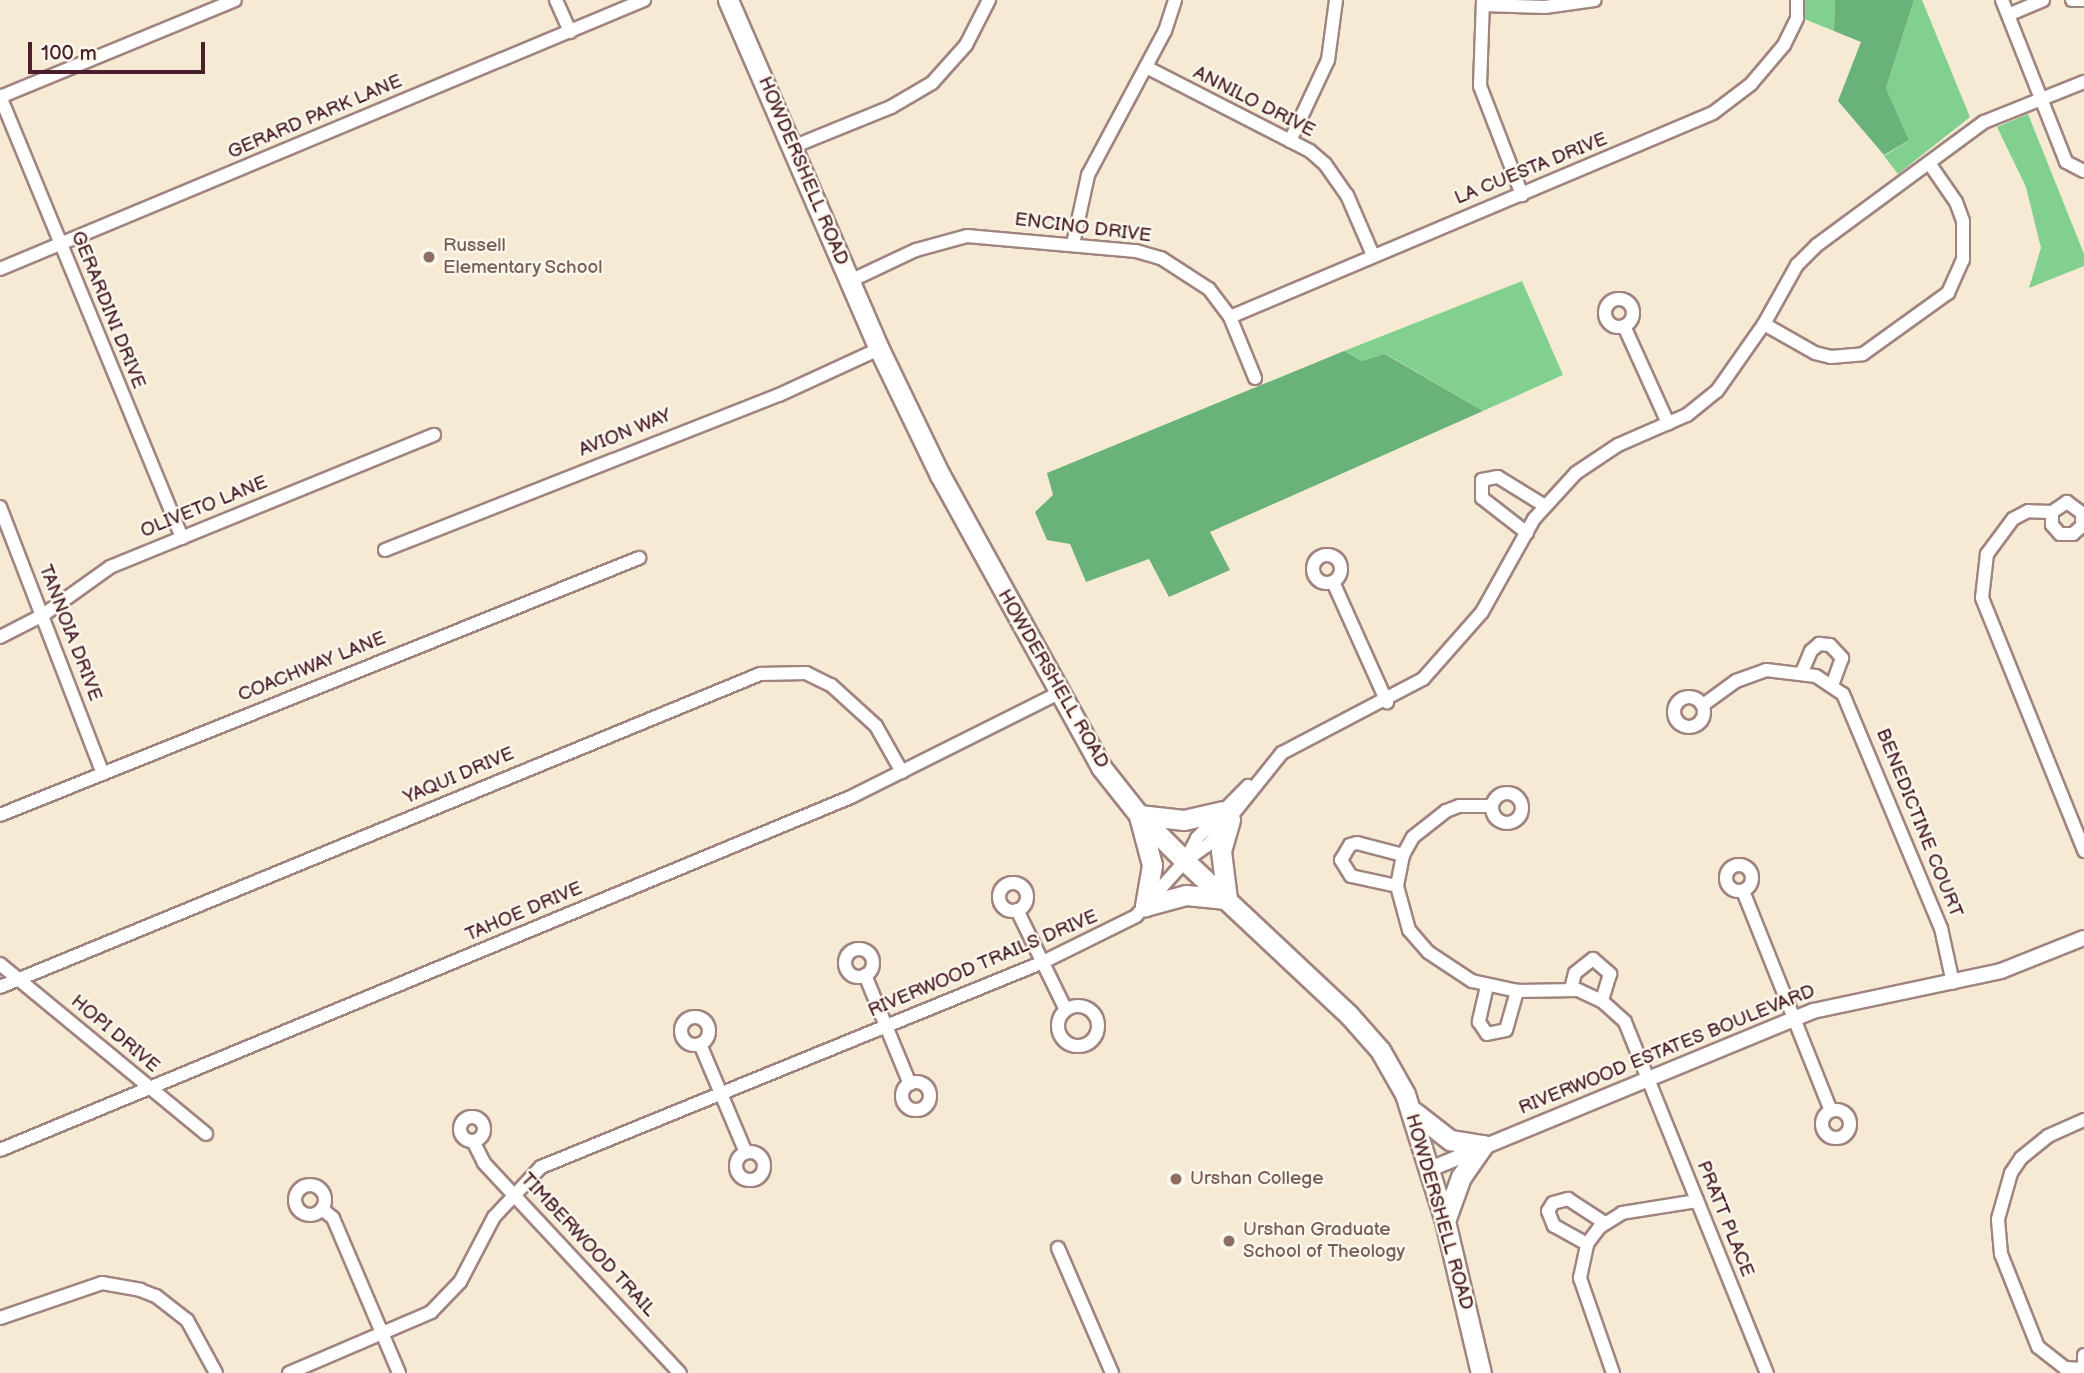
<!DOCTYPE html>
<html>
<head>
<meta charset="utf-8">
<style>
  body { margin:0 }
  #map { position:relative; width:2084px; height:1373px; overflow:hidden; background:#f6ead5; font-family:"Balsamiq Sans",sans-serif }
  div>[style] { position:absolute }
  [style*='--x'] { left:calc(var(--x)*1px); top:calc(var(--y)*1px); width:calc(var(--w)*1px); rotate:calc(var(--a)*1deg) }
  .green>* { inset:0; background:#82d08f }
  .forest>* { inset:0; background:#69b27a }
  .roads { filter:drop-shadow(2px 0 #a08480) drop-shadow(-2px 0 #a08480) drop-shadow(0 2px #a08480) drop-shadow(0 -2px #a08480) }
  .minor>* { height:12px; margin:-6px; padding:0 6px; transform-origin:6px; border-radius:6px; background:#fff }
  .minor>.ring { margin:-6px; padding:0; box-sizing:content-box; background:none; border:12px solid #fff; border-radius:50% }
  .tertiary>* { height:14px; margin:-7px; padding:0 7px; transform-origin:7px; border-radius:7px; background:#fff }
  .primary>* { height:19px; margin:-9.5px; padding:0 9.5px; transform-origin:9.5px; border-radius:9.5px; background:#fff }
  .dots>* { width:19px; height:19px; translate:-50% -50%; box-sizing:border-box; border:4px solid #fbf7ec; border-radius:50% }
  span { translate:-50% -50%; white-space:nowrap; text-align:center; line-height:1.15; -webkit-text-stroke:5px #fbf7ec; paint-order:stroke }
  .street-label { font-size:19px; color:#4a1f2b }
  .education-label { font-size:19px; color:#785e54 }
  .left { translate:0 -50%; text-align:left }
  .scale { position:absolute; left:28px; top:42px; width:177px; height:32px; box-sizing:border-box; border:4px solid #4a1f2b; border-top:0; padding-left:9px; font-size:21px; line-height:24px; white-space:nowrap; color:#4a1f2b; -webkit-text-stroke:5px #fbf7ec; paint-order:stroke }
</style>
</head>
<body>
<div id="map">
  <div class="green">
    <i style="clip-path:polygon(1804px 0,1835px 0,1834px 31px,1802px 18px)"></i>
    <i style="clip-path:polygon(1914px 0,1922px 0,1970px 117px,1898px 174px,1884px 156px,1909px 140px,1886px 88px)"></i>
    <i style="clip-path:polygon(2028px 114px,2084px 254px,2084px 266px,2029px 288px,2041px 248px,2026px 187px,1997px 127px)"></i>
    <i style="clip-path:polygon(1522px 281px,1563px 375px,1483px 411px,1386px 354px,1362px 361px,1344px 351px)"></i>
  </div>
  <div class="forest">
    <i style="clip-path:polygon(1835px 0,1914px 0,1886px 88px,1909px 140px,1884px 155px,1838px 101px,1861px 42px,1834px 31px)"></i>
    <i style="clip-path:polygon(1344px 351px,1362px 361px,1385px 354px,1483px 411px,1210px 532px,1230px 570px,1169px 597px,1149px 559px,1086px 582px,1070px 544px,1047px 540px,1035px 512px,1053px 495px,1047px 473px)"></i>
  </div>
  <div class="roads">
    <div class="minor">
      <i style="--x:556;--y:0;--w:35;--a:66"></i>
      <i style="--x:1483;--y:0;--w:86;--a:92"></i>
      <i style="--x:1480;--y:86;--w:117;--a:68.9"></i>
      <i style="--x:2002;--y:0;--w:174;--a:68.4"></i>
      <i style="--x:2066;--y:162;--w:20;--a:27"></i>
      <i style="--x:2072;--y:0;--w:12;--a:0"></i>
      <i style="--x:1483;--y:5;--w:62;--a:1.8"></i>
      <i style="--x:1545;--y:7;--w:50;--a:-8"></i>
      <i style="--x:2008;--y:15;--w:38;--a:-23"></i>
      <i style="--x:1146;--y:67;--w:184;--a:27.1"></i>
      <i style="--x:1310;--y:151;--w:20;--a:41"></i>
      <i style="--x:1325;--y:164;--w:38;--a:55"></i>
      <i style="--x:1347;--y:195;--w:65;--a:66.6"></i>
      <i style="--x:0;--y:96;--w:478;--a:67.6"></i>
      <i style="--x:0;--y:97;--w:254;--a:-22.4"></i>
      <i style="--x:1290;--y:141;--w:89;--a:-64.9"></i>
      <i style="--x:1328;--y:60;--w:61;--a:-82.4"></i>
      <i style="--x:795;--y:146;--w:104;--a:-22.1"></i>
      <i style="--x:891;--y:107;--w:48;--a:-30.3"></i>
      <i style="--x:932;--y:83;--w:51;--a:-48.2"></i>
      <i style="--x:966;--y:45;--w:51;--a:-62.9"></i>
      <i style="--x:1073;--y:244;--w:71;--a:-77.7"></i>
      <i style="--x:1088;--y:175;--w:163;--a:-61.9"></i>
      <i style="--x:1165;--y:31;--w:33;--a:-72"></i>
      <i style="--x:0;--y:269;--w:698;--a:-22.67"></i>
      <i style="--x:850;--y:281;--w:73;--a:-25.2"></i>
      <i style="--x:916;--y:250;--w:53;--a:-15.4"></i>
      <i style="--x:967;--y:236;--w:170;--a:5.1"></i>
      <i style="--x:1136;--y:251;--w:26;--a:16"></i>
      <i style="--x:1161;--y:258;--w:57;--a:32.9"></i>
      <i style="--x:1209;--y:289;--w:35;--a:53"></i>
      <i style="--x:1230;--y:317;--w:66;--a:67.7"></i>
      <i class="ring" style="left:1605px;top:299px;width:16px;height:16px"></i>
      <i style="--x:1230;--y:317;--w:524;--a:-22.9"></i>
      <i style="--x:1713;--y:113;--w:48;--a:-37.3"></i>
      <i style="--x:1751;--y:84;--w:51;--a:-49.8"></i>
      <i style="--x:1784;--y:45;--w:30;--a:-64"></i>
      <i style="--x:1797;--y:18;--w:18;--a:-90"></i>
      <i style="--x:1764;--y:324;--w:59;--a:29.6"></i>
      <i style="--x:1815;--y:353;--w:16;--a:14"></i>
      <i style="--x:1831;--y:357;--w:32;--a:-5"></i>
      <i style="--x:1863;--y:354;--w:105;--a:-35.7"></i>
      <i style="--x:1948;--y:293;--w:36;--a:-66"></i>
      <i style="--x:1963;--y:260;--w:39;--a:-90"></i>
      <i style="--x:1963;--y:221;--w:20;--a:-110"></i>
      <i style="--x:1956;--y:202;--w:47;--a:-124.7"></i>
      <i style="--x:1624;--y:326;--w:107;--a:65.6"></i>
      <i style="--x:0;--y:507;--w:286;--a:68.9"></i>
      <i style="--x:2052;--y:512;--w:13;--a:90"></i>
      <i style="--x:2052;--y:525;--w:12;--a:48"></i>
      <i style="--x:2060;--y:534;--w:13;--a:0"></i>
      <i style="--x:2073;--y:534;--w:12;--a:-42"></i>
      <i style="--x:2082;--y:526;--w:13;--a:-90"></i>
      <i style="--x:2082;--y:513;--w:19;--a:-144"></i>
      <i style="--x:2067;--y:502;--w:18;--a:146"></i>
      <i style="--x:2052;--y:512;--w:24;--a:-178"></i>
      <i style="--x:2028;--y:511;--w:17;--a:152"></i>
      <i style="--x:2013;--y:519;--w:44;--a:126.6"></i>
      <i style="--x:1987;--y:554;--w:44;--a:96.5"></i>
      <i style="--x:1982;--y:598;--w:273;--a:68"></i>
      <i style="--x:1527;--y:533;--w:57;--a:-142.1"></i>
      <i style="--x:1482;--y:498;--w:18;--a:-90"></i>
      <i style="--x:1482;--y:480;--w:16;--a:-11"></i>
      <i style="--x:1498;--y:477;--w:55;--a:31.7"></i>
      <i style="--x:385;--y:550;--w:423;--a:-21.5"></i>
      <i style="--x:779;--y:395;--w:110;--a:-24.7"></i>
      <i class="ring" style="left:1313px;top:555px;width:16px;height:16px"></i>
      <i style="--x:1333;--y:582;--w:132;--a:65.8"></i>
      <i style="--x:0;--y:637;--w:48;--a:-27.1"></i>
      <i style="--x:43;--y:615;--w:82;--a:-35.6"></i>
      <i style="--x:110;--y:567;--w:350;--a:-22.2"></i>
      <i style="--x:1802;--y:672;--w:23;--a:-67"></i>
      <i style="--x:1811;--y:651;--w:11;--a:-41"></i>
      <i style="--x:1819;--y:644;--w:11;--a:5"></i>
      <i style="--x:1830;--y:645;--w:18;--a:47"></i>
      <i style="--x:1842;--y:658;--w:30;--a:110"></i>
      <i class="ring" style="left:1674px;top:697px;width:18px;height:18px"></i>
      <i style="--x:1703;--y:705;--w:41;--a:-36"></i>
      <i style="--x:1736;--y:681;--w:32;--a:-20"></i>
      <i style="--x:1766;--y:670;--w:50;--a:6.8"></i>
      <i style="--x:1816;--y:676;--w:32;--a:34"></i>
      <i style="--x:1843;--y:694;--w:254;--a:67.3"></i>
      <i style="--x:1941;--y:928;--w:56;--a:77.7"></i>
      <i class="ring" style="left:1492px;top:793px;width:18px;height:18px"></i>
      <i style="--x:1492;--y:806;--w:33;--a:180"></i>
      <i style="--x:1459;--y:806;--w:14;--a:159"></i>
      <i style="--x:1446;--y:811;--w:42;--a:141.8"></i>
      <i style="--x:1413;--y:837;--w:21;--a:119"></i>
      <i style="--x:1403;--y:855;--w:32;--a:101"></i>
      <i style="--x:1397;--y:886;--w:46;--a:74.7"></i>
      <i style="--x:1409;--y:930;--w:29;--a:49"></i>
      <i style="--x:1428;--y:952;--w:53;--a:33.4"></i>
      <i style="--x:1472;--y:981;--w:46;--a:12.5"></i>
      <i style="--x:1517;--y:991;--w:61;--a:-0.9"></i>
      <i style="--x:1578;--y:990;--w:26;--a:25"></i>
      <i style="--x:1602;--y:1001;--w:31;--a:42"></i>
      <i style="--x:1625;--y:1022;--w:379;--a:68"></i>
      <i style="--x:0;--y:815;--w:689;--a:-21.91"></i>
      <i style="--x:1186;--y:859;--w:24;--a:-62"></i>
      <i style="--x:1197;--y:838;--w:73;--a:-45.6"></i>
      <i class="ring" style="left:1726px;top:865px;width:14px;height:14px"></i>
      <i class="ring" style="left:999px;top:883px;width:16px;height:16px"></i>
      <i style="--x:1397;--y:886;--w:47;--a:-167.7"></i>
      <i style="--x:1351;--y:876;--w:19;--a:-122"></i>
      <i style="--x:1341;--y:860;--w:17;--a:-59"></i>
      <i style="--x:1350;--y:845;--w:7;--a:-16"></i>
      <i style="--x:1357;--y:843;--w:48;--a:14.6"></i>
      <i style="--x:1743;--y:891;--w:237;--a:68.2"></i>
      <i style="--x:1017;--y:910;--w:111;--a:63.9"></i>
      <i class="ring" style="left:845px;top:949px;width:16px;height:16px"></i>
      <i style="--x:0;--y:964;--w:267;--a:39.5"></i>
      <i style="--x:865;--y:975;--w:118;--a:67.6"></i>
      <i style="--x:1487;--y:986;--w:37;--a:103"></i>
      <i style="--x:1479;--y:1022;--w:14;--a:56"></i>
      <i style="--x:1487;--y:1034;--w:19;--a:-12"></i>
      <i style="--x:1506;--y:1030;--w:41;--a:-74.2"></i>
      <i style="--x:0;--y:987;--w:822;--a:-22.38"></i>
      <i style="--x:760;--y:674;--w:46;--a:-1.2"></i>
      <i style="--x:806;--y:673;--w:28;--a:26"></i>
      <i style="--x:831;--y:685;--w:61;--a:42.3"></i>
      <i style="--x:876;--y:726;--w:53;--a:60.5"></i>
      <i style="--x:1571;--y:989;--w:16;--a:-76"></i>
      <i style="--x:1575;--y:973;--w:23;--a:-38"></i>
      <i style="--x:1593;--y:959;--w:23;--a:41"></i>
      <i style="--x:1610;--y:974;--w:28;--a:107"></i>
      <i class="ring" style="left:1058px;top:1006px;width:28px;height:28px"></i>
      <i class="ring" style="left:681px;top:1017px;width:16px;height:16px"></i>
      <i style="--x:700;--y:1044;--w:118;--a:67.1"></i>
      <i class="ring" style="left:902px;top:1082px;width:16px;height:16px"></i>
      <i class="ring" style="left:1822px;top:1110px;width:16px;height:16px"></i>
      <i class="ring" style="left:460px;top:1117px;width:12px;height:12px"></i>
      <i style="--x:473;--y:1141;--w:25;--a:63"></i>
      <i style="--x:484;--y:1163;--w:287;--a:47"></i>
      <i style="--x:0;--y:1150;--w:921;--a:-22.53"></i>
      <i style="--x:851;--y:797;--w:230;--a:-26.6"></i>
      <i class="ring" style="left:736px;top:1152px;width:16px;height:16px"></i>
      <i class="ring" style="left:295px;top:1185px;width:18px;height:18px"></i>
      <i style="--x:322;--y:1209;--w:14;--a:39"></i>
      <i style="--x:333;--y:1218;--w:168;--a:66.9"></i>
      <i style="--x:1587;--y:1244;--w:38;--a:-151"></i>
      <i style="--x:1554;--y:1226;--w:16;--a:-112"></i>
      <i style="--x:1548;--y:1211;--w:9;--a:-58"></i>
      <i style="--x:1553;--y:1203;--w:16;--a:-15"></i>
      <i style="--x:1568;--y:1199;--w:44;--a:33"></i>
      <i style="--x:1058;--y:1248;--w:136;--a:66.6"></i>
      <i style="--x:0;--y:1318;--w:108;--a:-18.9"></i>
      <i style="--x:102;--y:1283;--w:39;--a:10"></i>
      <i style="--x:140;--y:1290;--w:17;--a:21"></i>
      <i style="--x:156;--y:1296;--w:39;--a:38"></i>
      <i style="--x:187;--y:1320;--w:60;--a:61.3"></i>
      <i style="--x:2084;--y:1355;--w:17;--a:90"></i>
      <i style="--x:2082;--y:1369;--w:17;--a:-177"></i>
      <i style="--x:2065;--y:1368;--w:34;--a:-142"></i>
      <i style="--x:2038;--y:1347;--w:100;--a:-111.7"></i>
      <i style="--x:2001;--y:1254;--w:35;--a:-95"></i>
      <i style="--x:1998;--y:1219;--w:48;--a:-74.2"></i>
      <i style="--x:2011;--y:1173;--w:18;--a:-56"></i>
      <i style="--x:2021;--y:1158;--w:35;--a:-39"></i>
      <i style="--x:2048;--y:1136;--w:39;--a:-24"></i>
      <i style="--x:289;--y:1373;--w:155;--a:-23.2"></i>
      <i style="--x:431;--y:1312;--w:42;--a:-46"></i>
      <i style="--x:460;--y:1282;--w:73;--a:-62.4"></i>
      <i style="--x:494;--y:1217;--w:69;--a:-46.8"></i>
      <i style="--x:541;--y:1167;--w:540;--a:-22.2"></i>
      <i style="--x:1041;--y:963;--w:106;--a:-26.3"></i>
      <i style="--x:1136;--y:916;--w:74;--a:-48.3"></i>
      <i style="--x:1185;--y:861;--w:28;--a:-35"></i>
      <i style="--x:1208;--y:845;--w:118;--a:-51.2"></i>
      <i style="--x:1282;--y:753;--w:159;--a:-27.7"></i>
      <i style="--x:1423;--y:679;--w:89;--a:-48.6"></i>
      <i style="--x:1482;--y:612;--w:107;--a:-60.8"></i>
      <i style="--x:1534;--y:519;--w:62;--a:-47.6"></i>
      <i style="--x:1576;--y:473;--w:50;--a:-33.7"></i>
      <i style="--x:1618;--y:445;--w:75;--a:-23.5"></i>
      <i style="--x:1687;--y:415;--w:38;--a:-39"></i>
      <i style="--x:1717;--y:391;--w:82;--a:-55"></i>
      <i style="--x:1764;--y:324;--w:68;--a:-60.8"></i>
      <i style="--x:1797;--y:265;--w:28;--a:-45"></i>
      <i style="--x:1817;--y:245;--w:207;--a:-36.4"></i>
      <i style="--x:1984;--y:122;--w:108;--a:-21.8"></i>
      <i style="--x:1613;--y:1373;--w:101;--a:-109.2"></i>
      <i style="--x:1580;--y:1278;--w:35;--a:-78"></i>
      <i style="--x:1587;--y:1244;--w:21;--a:-53"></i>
      <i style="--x:1600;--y:1227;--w:26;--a:-32"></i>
      <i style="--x:1622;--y:1213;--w:76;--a:-9.1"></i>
    </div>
    <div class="tertiary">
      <i style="--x:1430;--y:1169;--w:414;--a:-22.4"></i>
      <i style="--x:1813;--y:1011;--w:192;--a:-12"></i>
      <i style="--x:2001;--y:971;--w:89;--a:-21.7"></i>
    </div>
    <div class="primary">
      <i style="--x:728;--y:0;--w:380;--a:66.6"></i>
      <i style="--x:879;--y:349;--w:140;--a:64.2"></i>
      <i style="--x:940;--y:475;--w:333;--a:61.1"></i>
      <i style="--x:1101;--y:767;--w:61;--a:51.6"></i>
      <i style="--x:1139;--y:815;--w:65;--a:45"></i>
      <i style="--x:1185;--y:861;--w:225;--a:43.2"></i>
      <i style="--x:1349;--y:1015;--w:47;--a:48.5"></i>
      <i style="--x:1380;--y:1050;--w:51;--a:60.4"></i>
      <i style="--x:1405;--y:1094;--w:133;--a:72.5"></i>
      <i style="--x:1445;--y:1221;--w:156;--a:76.7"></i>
      <i style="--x:1139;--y:815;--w:45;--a:6.3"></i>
      <i style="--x:1184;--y:820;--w:39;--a:-13"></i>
      <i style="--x:1139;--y:816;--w:51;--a:75.1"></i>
      <i style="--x:1152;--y:865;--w:42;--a:99.7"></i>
      <i style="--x:1227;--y:899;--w:48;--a:-97.1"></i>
      <i style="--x:1221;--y:851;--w:33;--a:-74"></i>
      <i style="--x:1145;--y:906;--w:42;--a:-15"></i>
      <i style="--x:1186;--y:895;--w:40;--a:5.7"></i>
      <i style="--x:1414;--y:1112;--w:46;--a:37.9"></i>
      <i style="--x:1450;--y:1140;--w:33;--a:9"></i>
      <i style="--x:1445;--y:1221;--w:47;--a:-70"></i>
      <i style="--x:1461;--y:1177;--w:39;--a:-55"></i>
    </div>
  </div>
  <div class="dots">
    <i style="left:429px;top:257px;background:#8d6e63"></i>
    <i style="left:1176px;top:1179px;background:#8d6e63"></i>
    <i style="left:1229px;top:1241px;background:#8d6e63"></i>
  </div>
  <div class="street-label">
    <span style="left:1254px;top:102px;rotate:27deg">ANNILO DRIVE</span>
    <span style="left:315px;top:117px;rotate:-23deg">GERARD PARK LANE</span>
    <span style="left:1531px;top:169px;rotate:-22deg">LA CUESTA DRIVE</span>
    <span style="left:803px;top:171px;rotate:67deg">HOWDERSHELL ROAD</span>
    <span style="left:1083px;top:228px;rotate:7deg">ENCINO DRIVE</span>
    <span style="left:108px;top:310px;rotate:68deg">GERARDINI DRIVE</span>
    <span style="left:625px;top:433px;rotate:-22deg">AVION WAY</span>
    <span style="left:204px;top:507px;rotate:-22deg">OLIVETO LANE</span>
    <span style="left:70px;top:633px;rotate:69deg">TANNOIA DRIVE</span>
    <span style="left:312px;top:667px;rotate:-22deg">COACHWAY LANE</span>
    <span style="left:1053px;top:679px;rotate:60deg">HOWDERSHELL ROAD</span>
    <span style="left:459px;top:776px;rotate:-23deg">YAQUI DRIVE</span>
    <span style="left:1919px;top:823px;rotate:68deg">BENEDICTINE COURT</span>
    <span style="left:524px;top:912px;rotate:-23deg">TAHOE DRIVE</span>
    <span style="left:983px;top:964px;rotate:-23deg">RIVERWOOD TRAILS DRIVE</span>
    <span style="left:115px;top:1034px;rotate:40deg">HOPI DRIVE</span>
    <span style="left:1667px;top:1050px;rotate:-22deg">RIVERWOOD ESTATES BOULEVARD</span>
    <span style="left:1439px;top:1212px;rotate:74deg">HOWDERSHELL ROAD</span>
    <span style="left:1725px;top:1219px;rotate:68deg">PRATT PLACE</span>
    <span style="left:588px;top:1245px;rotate:47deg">TIMBERWOOD TRAIL</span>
  </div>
  <div class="education-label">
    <span class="left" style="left:443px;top:257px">Russell<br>Elementary School</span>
    <span class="left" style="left:1190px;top:1179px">Urshan College</span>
    <span class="left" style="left:1243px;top:1241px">Urshan Graduate<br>School of Theology</span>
  </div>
  <div class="scale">100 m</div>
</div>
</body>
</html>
